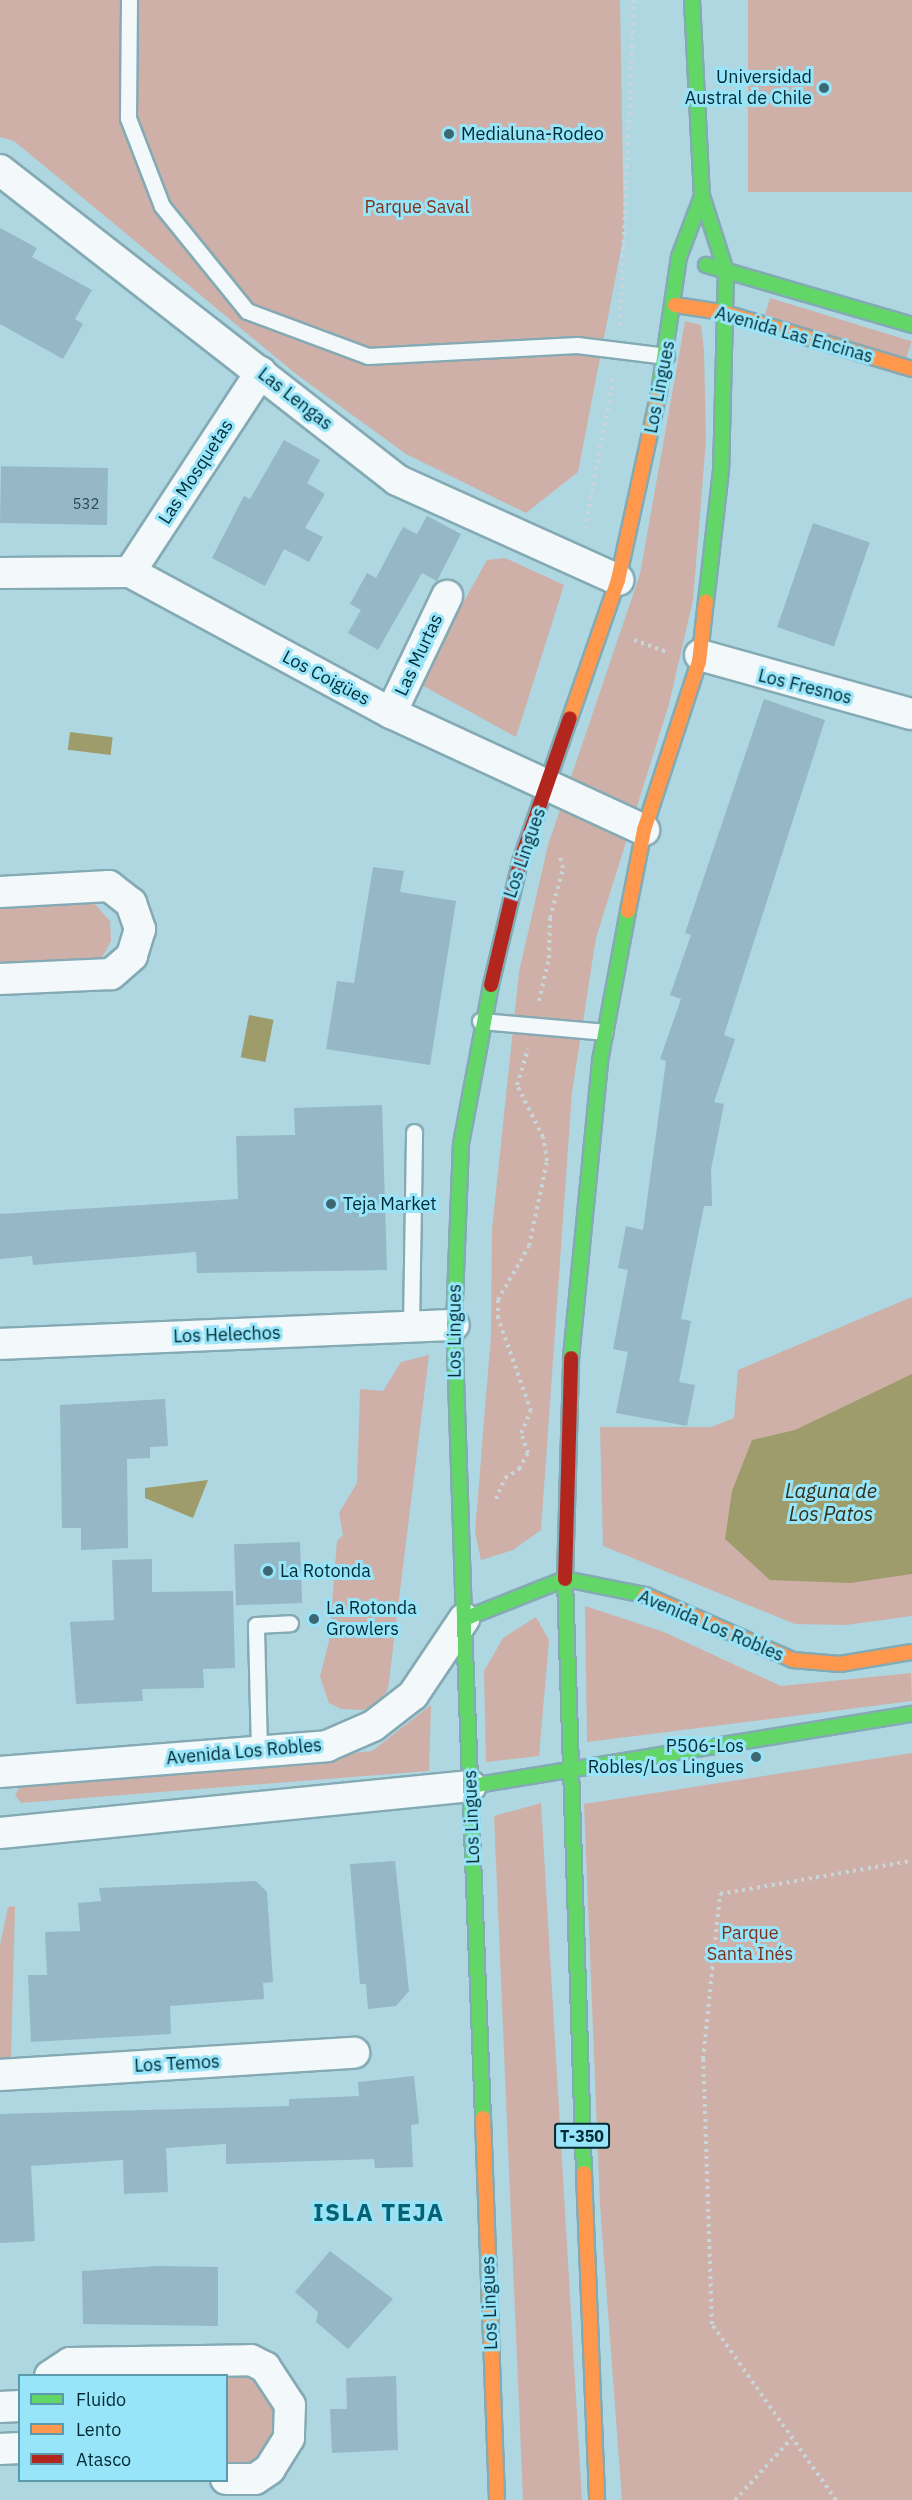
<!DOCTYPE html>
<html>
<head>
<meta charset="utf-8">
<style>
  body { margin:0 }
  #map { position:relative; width:912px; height:2500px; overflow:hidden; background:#aed7e2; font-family:"IBM Plex Sans",sans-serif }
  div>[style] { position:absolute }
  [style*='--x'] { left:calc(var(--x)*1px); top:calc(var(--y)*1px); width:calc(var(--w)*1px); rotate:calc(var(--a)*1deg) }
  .green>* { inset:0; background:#ceb0a8; transform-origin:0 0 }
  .water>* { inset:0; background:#9d9c6a; transform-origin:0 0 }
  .building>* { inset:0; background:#96b7c5; transform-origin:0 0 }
  .path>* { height:4px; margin-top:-2px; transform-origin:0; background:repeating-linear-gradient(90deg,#c8d6da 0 3px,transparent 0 7.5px) }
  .roads { filter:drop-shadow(2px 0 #84aab4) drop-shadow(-2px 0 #84aab4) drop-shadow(0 2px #84aab4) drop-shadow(0 -2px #84aab4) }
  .lane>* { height:15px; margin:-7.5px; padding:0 7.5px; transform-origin:7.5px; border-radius:7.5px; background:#f3f9fb }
  .street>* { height:30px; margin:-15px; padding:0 15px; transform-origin:15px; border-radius:15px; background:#f3f9fb }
  .fast>* { height:14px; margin:-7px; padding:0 7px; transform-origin:7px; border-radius:7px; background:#63d668 }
  .slow>* { height:14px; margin:-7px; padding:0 7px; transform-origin:7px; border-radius:7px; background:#ff974d }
  .jam>* { height:14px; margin:-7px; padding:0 7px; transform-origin:7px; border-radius:7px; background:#b3261e }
  .dots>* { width:16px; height:16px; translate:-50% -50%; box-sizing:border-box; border:3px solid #98e4f8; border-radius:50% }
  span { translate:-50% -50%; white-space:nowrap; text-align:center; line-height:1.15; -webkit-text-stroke:6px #98e4f8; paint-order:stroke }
  .number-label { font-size:15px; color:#264e59 }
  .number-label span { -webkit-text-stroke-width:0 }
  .shield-label span { padding:2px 4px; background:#98e4f8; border:2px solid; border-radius:4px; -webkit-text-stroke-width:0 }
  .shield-label { font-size:16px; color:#002b35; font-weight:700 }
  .poi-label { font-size:18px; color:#002b35 }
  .right { translate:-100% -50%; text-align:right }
  .left { translate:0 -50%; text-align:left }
  .park-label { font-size:18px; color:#802f1a }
  .street-label { font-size:18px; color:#002b35 }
  .water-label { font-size:20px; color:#352f17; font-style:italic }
  .district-label { font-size:24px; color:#056274; font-weight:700; letter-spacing:1.5px }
  .legend { position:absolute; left:18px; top:2374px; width:210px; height:108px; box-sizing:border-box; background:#98e4f8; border:2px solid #5b9aaa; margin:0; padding:8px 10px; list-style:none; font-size:18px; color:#002b35 }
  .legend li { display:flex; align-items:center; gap:12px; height:30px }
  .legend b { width:30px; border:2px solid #5b9aaa }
</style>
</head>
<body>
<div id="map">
  <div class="green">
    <i style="clip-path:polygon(0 0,620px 0,624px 234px,578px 472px,526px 513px,406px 454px,296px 374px,14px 141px,0 137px)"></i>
    <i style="left:748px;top:0;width:164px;height:192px"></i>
    <i style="left:770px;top:298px;width:148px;height:36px;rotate:17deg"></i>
    <i style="clip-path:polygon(685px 321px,701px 325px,704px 350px,706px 441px,693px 600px,669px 704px,596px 938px,572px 1092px,541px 1530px,513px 1550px,481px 1560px,475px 1532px,491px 1335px,492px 1229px,519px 972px,548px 845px,640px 574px)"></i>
    <i style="clip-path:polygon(505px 558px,564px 585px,516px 737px,418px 683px,487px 560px)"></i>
    <i style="clip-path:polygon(94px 903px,110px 921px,111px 941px,100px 961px,0 966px,0 909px)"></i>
    <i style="clip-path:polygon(912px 1297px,912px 1616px,846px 1625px,795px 1624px,603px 1546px,600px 1427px,711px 1427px,734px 1418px,738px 1370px)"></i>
    <i style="clip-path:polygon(429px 1355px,388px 1689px,379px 1703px,363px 1710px,341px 1709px,329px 1703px,320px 1677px,329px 1641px,337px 1541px,343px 1535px,339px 1513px,357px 1483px,360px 1389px,383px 1391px,401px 1362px)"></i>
    <i style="clip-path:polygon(585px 1606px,664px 1632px,781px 1686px,911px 1673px,912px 1701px,587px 1742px)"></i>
    <i style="clip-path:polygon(536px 1617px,549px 1640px,539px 1756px,486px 1762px,484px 1671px,503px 1638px)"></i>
    <i style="clip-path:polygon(431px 1705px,429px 1771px,21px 1803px,15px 1795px,21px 1785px,372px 1751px)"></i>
    <i style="clip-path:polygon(912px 1753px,912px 2500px,622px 2500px,600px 2205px,584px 1804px)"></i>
    <i style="clip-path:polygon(541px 1803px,582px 2500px,523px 2500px,494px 1816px)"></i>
    <i style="clip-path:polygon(15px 1906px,11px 2059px,0 2060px,0 1945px,8px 1907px)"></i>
    <i style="clip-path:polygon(226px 2376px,256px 2377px,271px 2392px,279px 2426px,265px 2462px,227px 2467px)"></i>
  </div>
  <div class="water">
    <i style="left:70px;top:732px;width:43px;height:18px;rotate:7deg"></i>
    <i style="left:249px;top:1015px;width:25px;height:43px;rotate:11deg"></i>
    <i style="clip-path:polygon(912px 1374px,912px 1574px,850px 1583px,770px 1580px,725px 1539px,732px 1491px,752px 1440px,795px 1430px)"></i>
    <i style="clip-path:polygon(208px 1480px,193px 1518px,145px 1498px,145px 1488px)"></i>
  </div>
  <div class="building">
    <i style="clip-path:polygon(0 228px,37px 248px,32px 257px,92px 290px,75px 319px,83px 324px,63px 359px,0 324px)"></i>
    <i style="clip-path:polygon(284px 440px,320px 460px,307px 483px,325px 494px,305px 528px,323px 537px,309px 562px,284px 549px,265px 586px,212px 558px,244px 496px,250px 499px)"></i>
    <i style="left:108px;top:468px;width:57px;height:107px;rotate:91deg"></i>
    <i style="clip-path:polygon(427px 516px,461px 534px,437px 581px,422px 573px,378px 650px,348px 633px,361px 610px,350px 604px,367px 573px,376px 578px,403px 527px,417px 534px)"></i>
    <i style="left:813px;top:523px;width:60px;height:110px;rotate:19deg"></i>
    <i style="clip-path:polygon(764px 699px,825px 720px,724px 1035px,735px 1039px,714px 1102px,724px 1104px,711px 1170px,712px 1206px,704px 1206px,681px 1319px,691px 1321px,679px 1382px,695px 1385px,687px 1426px,616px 1413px,628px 1352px,613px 1349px,628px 1270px,618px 1268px,626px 1226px,643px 1230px,666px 1061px,660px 1059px,681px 999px,670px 995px,691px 935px,685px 933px)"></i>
    <i style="clip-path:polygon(373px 867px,404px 871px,400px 892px,456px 901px,430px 1065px,326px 1049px,337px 981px,354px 983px)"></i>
    <i style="clip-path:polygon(382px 1105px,387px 1270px,197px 1273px,196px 1252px,33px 1265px,32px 1256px,0 1259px,0 1214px,238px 1199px,236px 1136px,295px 1135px,294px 1108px)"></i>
    <i style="clip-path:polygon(165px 1399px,168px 1446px,150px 1447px,150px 1458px,127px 1459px,128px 1548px,81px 1550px,81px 1528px,62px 1528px,60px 1405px)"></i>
    <i style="left:300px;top:1542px;width:61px;height:66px;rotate:88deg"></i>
    <i style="clip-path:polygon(152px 1559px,152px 1592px,233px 1591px,235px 1668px,203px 1669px,204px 1688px,142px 1689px,143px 1701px,76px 1704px,70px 1622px,114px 1620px,112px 1560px)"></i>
    <i style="clip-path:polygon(395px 1861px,409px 1991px,396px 2006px,368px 2009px,366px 1984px,360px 1984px,350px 1864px)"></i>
    <i style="clip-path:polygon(256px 1881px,267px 1892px,273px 1982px,263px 1983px,264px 1999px,170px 2006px,171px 2034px,31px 2042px,28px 1975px,47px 1975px,45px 1932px,80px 1931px,78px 1903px,101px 1901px,99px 1888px)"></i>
    <i style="clip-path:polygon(414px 2076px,419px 2124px,411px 2125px,413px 2167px,375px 2168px,374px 2159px,226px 2164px,226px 2144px,166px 2148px,168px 2192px,124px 2194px,123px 2160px,31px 2166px,35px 2241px,0 2243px,0 2114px,289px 2106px,289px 2099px,359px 2096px,358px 2082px)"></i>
    <i style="clip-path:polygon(330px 2251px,393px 2299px,348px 2349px,316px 2322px,318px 2312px,295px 2292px)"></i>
    <i style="clip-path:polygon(157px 2266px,218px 2267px,218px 2326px,83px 2324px,82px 2271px)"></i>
    <i style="clip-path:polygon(396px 2376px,398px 2450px,332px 2453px,330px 2409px,347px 2409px,346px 2378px)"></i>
  </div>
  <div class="path">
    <i style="--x:620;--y:325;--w:325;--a:-87.5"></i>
    <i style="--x:585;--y:529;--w:158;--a:-79.4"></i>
    <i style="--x:634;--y:640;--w:35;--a:20"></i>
    <i style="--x:539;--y:1001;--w:44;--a:-76.9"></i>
    <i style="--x:549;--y:958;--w:40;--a:-88.6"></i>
    <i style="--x:550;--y:918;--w:52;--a:-75.4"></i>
    <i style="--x:563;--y:868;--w:12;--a:-104"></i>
    <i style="--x:496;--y:1499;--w:23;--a:-67"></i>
    <i style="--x:505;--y:1478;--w:17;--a:-33"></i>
    <i style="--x:519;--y:1469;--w:18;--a:-61"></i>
    <i style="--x:528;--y:1453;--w:21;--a:-109"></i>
    <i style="--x:521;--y:1433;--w:24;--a:-66"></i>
    <i style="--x:531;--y:1411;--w:99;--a:-109.5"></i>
    <i style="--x:498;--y:1318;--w:18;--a:-90"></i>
    <i style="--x:498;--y:1300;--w:62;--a:-60.1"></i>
    <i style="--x:529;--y:1246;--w:87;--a:-78"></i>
    <i style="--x:547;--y:1161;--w:24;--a:-99"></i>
    <i style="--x:543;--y:1137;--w:58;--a:-116.6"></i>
    <i style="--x:517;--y:1085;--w:38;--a:-73"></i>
    <i style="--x:735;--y:2500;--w:83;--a:-47.4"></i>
    <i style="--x:836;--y:2500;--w:215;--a:-125.2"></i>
    <i style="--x:712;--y:2324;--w:265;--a:-91.9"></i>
    <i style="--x:703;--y:2059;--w:166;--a:-84.1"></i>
    <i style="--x:720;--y:1894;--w:195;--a:-9.8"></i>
  </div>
  <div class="roads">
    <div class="lane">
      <i style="--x:129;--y:0;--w:118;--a:90.5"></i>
      <i style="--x:128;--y:118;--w:94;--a:68.9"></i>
      <i style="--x:162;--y:206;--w:135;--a:51"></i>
      <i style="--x:247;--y:311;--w:129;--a:20.4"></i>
      <i style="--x:368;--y:356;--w:209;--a:-3"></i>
      <i style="--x:577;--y:345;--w:90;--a:7"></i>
      <i style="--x:480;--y:1021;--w:125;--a:5"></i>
      <i style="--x:411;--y:1327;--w:195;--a:-89.1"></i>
      <i style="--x:259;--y:1751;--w:126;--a:-91.4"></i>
      <i style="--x:256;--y:1625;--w:34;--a:-3"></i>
    </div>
    <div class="street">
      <i style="--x:0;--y:170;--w:504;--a:37.98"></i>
      <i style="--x:397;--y:480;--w:243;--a:24.3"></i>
      <i style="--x:130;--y:572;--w:239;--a:-56.8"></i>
      <i style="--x:0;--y:573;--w:130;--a:-0.4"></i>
      <i style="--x:130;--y:572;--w:297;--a:28.4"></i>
      <i style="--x:391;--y:713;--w:279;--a:24.8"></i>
      <i style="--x:700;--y:655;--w:220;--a:15.6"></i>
      <i style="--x:391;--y:713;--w:130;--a:-64.4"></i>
      <i style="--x:0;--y:892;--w:109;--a:-3.2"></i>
      <i style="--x:109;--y:886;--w:28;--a:38"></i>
      <i style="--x:131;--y:903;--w:28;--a:71"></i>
      <i style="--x:140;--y:929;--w:28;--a:107"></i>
      <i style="--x:132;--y:956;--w:28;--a:139"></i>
      <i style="--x:111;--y:974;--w:111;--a:177.4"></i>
      <i style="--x:0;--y:1344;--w:454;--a:-2.4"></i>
      <i style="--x:0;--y:1772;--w:328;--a:-4.5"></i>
      <i style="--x:327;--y:1746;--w:50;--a:-23.5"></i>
      <i style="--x:373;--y:1726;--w:51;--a:-37.8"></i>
      <i style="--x:413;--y:1695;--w:92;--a:-56.1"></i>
      <i style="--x:0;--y:1833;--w:473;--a:-5.7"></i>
      <i style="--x:0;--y:2075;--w:355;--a:-3.6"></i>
      <i style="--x:50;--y:2376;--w:24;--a:-33"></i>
      <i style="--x:70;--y:2363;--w:181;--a:-0.9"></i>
      <i style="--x:251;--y:2360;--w:16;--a:27"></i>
      <i style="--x:265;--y:2367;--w:45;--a:56.7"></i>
      <i style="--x:290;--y:2405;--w:33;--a:92"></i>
      <i style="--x:289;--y:2438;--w:36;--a:122"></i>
      <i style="--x:270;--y:2469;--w:18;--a:146"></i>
      <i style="--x:255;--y:2479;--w:29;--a:180"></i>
      <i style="--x:0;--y:2407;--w:20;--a:-3"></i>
      <i style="--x:0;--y:2449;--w:20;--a:-3"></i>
    </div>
    <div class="fast">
      <i style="--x:692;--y:0;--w:196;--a:87.1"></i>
      <i style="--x:702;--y:196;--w:79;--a:72.3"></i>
      <i style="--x:726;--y:271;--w:199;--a:91.4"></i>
      <i style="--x:721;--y:470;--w:132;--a:96.5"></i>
      <i style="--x:706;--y:265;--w:215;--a:16.2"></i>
      <i style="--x:659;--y:392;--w:136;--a:-81.6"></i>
      <i style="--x:679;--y:257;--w:65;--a:-69.3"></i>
      <i style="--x:571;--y:1358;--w:298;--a:-84.4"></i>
      <i style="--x:600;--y:1061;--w:153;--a:-79.4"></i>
      <i style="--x:565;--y:1579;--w:594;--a:88.17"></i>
      <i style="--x:464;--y:1619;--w:294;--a:-91.9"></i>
      <i style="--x:454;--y:1325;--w:181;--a:-87.8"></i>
      <i style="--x:461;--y:1144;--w:162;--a:-79.3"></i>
      <i style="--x:471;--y:1786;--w:447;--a:-9.3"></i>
      <i style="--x:483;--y:2118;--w:499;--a:-92.2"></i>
      <i style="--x:464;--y:1619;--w:109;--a:-21.6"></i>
      <i style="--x:565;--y:1579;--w:82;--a:11.3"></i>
    </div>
    <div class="slow">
      <i style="--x:675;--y:305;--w:48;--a:8.5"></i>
      <i style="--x:722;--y:312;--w:198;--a:16.7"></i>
      <i style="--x:570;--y:718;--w:146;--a:-70.8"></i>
      <i style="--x:618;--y:580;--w:192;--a:-77.7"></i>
      <i style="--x:628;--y:911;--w:83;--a:-78.8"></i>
      <i style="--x:644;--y:830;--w:177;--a:-71.9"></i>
      <i style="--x:699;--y:662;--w:61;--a:-83.5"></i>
      <i style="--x:645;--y:1595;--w:162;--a:23.7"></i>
      <i style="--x:793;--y:1660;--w:47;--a:4.9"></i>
      <i style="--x:840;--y:1664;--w:73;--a:-9.5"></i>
      <i style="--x:483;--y:2118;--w:382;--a:87.9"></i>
      <i style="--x:584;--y:2173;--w:327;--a:87.7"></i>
    </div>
    <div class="jam">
      <i style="--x:491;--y:985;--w:126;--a:-76.7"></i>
      <i style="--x:520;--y:862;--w:152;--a:-70.9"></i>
      <i style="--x:565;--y:1579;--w:221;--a:-88.4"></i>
    </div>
  </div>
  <div class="dots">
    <i style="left:824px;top:88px;background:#3d6772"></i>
    <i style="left:449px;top:134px;background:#3d6772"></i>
    <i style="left:331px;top:1204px;background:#3d6772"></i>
    <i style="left:268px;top:1571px;background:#3d6772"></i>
    <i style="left:314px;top:1619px;background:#3d6772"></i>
    <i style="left:756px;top:1757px;background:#3d6772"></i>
  </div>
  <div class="number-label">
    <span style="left:86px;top:504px">532</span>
  </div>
  <div class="shield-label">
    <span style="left:582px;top:2136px">T-350</span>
  </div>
  <div class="poi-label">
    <span class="right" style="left:812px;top:88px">Universidad<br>Austral de Chile</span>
    <span class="left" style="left:461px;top:134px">Medialuna-Rodeo</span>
    <span class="left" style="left:343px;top:1204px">Teja Market</span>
    <span class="left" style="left:280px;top:1571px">La Rotonda</span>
    <span class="left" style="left:326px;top:1619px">La Rotonda<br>Growlers</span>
    <span class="right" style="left:744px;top:1757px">P506-Los<br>Robles/Los Lingues</span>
  </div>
  <div class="park-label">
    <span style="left:417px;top:207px">Parque Saval</span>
    <span style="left:750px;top:1944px">Parque<br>Santa Inés</span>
  </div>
  <div class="street-label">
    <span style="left:794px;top:335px;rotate:16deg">Avenida Las Encinas</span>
    <span style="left:660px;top:387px;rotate:-79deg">Los Lingues</span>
    <span style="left:295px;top:399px;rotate:38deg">Las Lengas</span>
    <span style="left:196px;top:472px;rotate:-57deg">Las Mosquetas</span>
    <span style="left:419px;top:655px;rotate:-65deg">Las Murtas</span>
    <span style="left:326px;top:678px;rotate:28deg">Los Coigües</span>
    <span style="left:805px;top:687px;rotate:14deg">Los Fresnos</span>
    <span style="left:525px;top:853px;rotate:-71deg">Los Lingues</span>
    <span style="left:455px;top:1331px;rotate:-90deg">Los Lingues</span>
    <span style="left:227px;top:1335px;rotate:-2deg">Los Helechos</span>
    <span style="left:711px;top:1626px;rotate:23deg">Avenida Los Robles</span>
    <span style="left:244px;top:1752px;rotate:-5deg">Avenida Los Robles</span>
    <span style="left:472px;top:1817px;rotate:-92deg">Los Lingues</span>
    <span style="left:177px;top:2064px;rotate:-3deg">Los Temos</span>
    <span style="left:490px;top:2303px;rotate:-92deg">Los Lingues</span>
  </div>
  <div class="water-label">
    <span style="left:831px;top:1502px">Laguna de<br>Los Patos</span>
  </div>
  <div class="district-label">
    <span style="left:379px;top:2213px">ISLA TEJA</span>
  </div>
  <ul class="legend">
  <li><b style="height:8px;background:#63d668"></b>Fluido</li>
  <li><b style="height:8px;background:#ff974d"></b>Lento</li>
  <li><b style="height:8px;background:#b3261e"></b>Atasco</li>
  </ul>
</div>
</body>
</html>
